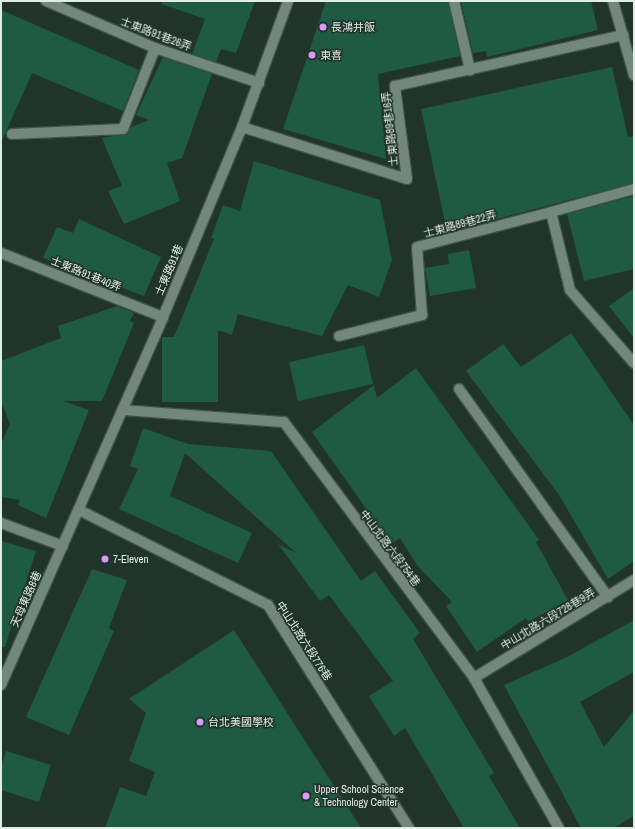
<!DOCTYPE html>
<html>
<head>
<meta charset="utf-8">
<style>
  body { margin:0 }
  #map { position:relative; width:635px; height:829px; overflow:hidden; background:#21342b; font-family:"Archivo Narrow","Noto Sans TC",sans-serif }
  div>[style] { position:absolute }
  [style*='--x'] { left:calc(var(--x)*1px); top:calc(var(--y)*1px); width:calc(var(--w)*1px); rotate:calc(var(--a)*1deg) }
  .building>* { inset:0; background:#1f5a42; transform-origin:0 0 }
  .roads { filter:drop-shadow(1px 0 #41524a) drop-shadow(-1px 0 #41524a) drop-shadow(0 1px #41524a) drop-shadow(0 -1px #41524a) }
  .lane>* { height:10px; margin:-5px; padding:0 5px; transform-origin:5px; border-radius:5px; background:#72887d }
  .street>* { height:10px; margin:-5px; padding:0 5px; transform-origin:5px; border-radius:5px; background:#72887d }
  .dots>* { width:11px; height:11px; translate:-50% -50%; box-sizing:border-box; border:2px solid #21342b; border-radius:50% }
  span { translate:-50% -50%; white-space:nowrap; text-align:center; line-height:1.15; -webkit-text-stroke:3px #21342b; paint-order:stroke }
  .poi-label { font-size:11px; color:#e0ece6 }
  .left { translate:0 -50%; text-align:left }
  .street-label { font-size:11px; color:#e0ece6 }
  .frame { position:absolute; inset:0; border:2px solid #e0ece6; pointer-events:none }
</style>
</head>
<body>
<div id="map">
  <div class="building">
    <i style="clip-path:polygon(162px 1px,255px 1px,236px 53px,221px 49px,216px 62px,192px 54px,205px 19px,162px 4px)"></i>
    <i style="clip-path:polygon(326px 1px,448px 1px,460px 56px,378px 74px,386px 159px,283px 129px)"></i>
    <i style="clip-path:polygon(461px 1px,591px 1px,598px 30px,487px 57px,486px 51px,473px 53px)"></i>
    <i style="clip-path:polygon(1px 10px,139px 70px,123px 111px,32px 73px,1px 143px)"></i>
    <i style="clip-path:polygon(163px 57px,212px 74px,182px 158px,167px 163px,180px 201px,124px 224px,108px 191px,122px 186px,102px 138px,126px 134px,131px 127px,149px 120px,136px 115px)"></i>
    <i style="clip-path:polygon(612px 67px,628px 137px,634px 136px,634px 183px,447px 232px,421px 109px)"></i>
    <i style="clip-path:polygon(254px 161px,380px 200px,392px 260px,379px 297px,348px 285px,322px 336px,238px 314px,232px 335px,218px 330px,218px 402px,162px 402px,162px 337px,174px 337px,214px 239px,211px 238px,223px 205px,240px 211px)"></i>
    <i style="clip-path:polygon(634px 196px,634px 269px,584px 281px,567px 214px)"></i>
    <i style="clip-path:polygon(79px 219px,161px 257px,144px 296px,43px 258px,57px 227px,73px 233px)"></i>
    <i style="clip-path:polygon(469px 250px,476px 288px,430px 296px,425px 268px,449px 264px,448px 254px)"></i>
    <i style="clip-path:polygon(634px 288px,634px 338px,609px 306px)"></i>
    <i style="clip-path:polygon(117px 306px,134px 313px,130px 321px,134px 323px,102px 401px,63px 401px,89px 410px,46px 518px,18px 505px,20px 500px,1px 497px,1px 444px,10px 424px,1px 401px,1px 361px,61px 338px,58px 326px)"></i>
    <i style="clip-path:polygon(571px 333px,634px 425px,634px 561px,608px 579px,559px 495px,466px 371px,503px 344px,521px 367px)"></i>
    <i style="left:364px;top:345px;width:40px;height:77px;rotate:77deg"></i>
    <i style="clip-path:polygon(416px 368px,539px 540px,536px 542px,568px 600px,528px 622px,526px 618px,477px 652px,446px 606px,452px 602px,417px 565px,400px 538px,391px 544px,312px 432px,374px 385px,377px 398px)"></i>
    <i style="clip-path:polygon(143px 428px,188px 444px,271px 451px,361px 581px,375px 571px,420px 633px,413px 639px,494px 773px,489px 776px,520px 828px,464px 828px,405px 728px,394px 736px,369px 696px,393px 681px,329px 595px,320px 601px,278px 544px,296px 553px,185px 453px,170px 496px,252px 533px,238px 563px,119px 509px,138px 469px,130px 466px)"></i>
    <i style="clip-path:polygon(1px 541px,36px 551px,5px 647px,1px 647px)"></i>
    <i style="clip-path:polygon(92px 569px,127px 580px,109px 628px,114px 631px,69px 735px,26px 717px)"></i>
    <i style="clip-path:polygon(634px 620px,634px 672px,580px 702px,604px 747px,634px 711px,634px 816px,614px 828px,581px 828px,504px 685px,567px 657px)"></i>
    <i style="clip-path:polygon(234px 630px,361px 828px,105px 828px,120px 787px,146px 796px,155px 772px,129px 761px,146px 713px,129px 699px)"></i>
    <i style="clip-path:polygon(6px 751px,51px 765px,39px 802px,1px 790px,1px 767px)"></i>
  </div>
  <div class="roads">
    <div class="lane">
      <i style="--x:46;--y:1;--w:119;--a:23.3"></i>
      <i style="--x:155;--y:48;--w:110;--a:18.6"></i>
      <i style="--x:454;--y:1;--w:71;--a:76.9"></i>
      <i style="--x:12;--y:134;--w:111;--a:-2.6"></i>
      <i style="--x:123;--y:129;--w:87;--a:-68.4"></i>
      <i style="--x:339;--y:336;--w:86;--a:-14.2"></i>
      <i style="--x:422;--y:315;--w:68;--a:-94.2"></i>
      <i style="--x:417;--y:247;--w:138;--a:-14.6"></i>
      <i style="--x:459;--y:389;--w:256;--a:54.4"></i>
    </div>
    <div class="street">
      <i style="--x:613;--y:1;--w:77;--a:74.2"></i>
      <i style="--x:242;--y:127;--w:173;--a:17.5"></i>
      <i style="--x:407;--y:179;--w:94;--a:-97.4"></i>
      <i style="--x:395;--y:86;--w:234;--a:-12.6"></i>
      <i style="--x:634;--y:189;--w:86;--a:164.5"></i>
      <i style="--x:551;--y:212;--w:80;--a:76.3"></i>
      <i style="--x:570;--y:290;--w:97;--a:48.8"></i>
      <i style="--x:1;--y:253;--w:174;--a:21.6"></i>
      <i style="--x:123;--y:410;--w:161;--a:4.3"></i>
      <i style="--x:284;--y:422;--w:319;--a:53.4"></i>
      <i style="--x:474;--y:678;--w:172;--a:60.5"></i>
      <i style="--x:79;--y:510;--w:212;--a:26.7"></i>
      <i style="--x:268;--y:605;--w:264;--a:57.7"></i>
      <i style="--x:1;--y:523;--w:66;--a:20.4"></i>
      <i style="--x:474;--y:678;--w:188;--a:-31.5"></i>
      <i style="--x:1;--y:685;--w:402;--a:-66.2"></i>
      <i style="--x:163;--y:317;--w:206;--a:-67.4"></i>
      <i style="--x:242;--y:127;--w:134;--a:-69.9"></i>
    </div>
  </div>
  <div class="dots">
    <i style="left:323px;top:27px;background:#d89bf8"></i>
    <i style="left:312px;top:55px;background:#d89bf8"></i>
    <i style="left:105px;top:559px;background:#d89bf8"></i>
    <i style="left:200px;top:722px;background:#d89bf8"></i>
    <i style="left:306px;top:796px;background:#d89bf8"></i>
  </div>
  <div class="poi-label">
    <span class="left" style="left:331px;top:27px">長鴻井飯</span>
    <span class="left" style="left:320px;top:55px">東喜</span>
    <span class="left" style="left:113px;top:559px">7-Eleven</span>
    <span class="left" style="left:208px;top:722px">台北美國學校</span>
    <span class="left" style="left:314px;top:796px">Upper School Science<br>&amp; Technology Center</span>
  </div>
  <div class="street-label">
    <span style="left:156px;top:34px;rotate:21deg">士東路91巷26弄</span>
    <span style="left:390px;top:129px;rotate:-96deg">士東路89巷16弄</span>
    <span style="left:460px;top:224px;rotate:-15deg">士東路89巷22弄</span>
    <span style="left:169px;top:270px;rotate:-67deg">士東路91巷</span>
    <span style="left:86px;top:274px;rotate:22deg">士東路91巷40弄</span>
    <span style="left:390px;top:548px;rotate:53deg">中山北路六段754巷</span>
    <span style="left:26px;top:599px;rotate:-66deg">天母東路8巷</span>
    <span style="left:548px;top:619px;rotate:-31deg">中山北路六段728巷9弄</span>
    <span style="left:304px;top:641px;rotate:57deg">中山北路六段776巷</span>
  </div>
  <div class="frame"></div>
</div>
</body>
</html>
